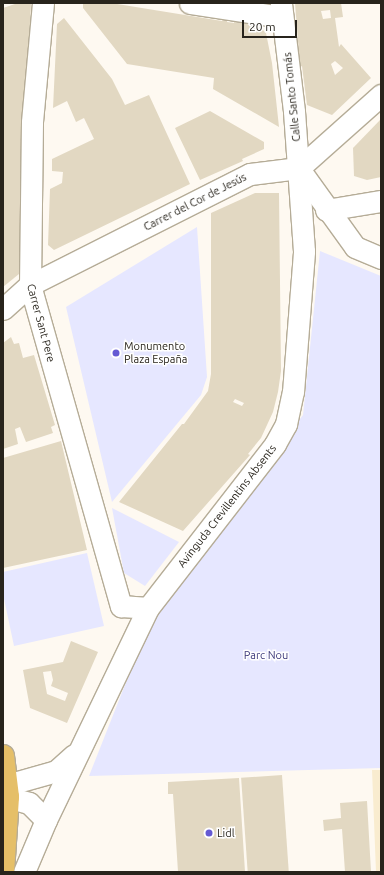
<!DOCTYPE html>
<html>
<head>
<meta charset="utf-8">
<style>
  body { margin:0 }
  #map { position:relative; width:384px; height:875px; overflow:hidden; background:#fef9f1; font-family:Ubuntu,sans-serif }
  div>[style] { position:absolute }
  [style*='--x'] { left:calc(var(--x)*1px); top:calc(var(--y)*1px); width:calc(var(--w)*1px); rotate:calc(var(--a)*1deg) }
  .built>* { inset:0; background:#f9eccf }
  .green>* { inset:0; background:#e6e7ff }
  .building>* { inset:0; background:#e2d8c2; transform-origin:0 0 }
  .roads { filter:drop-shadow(1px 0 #b5ac97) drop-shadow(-1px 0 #b5ac97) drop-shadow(0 1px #b5ac97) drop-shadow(0 -1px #b5ac97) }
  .street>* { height:21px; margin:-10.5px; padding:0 10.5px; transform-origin:10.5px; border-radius:10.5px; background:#fff }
  .highway>* { height:22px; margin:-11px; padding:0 11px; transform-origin:11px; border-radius:11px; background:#e5bf68 }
  .dots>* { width:11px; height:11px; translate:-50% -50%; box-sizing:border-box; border:2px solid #fff; border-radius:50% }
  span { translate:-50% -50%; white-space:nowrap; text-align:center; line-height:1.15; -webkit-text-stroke:3px #fff; paint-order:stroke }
  .street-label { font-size:11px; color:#28241c }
  .poi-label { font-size:11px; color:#28241c }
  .left { translate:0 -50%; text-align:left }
  .park-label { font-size:11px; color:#3b3779 }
  .frame { position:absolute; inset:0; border:4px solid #28241c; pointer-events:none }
  .scale { position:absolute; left:242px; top:20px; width:55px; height:18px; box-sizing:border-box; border:2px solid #28241c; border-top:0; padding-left:5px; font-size:12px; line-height:14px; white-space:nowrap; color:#28241c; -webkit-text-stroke:3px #fff; paint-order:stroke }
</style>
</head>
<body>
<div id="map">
  <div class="built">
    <i style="clip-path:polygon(372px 770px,381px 770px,381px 872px,376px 872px)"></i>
  </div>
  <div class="green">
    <i style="clip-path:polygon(197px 227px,207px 377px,201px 395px,112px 502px,66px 307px)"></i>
    <i style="clip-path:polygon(320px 251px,381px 276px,381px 768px,89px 776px,153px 614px,303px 415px)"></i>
    <i style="clip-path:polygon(112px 508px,179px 542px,145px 586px,124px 573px)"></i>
    <i style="clip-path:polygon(87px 553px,104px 626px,14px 646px,3px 594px,3px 572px)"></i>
  </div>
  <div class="building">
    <i style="clip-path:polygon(18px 3px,31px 3px,19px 274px,3px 287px,3px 8px)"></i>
    <i style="clip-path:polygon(83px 3px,111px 3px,222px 21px,223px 18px,227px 19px,227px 22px,234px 23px,234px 20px,260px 27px,266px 33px,272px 63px,279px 127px,213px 89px,214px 78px,127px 64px,83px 8px)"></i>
    <i style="clip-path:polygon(evenodd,295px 3px,341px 3px,343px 17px,335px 18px,339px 47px,341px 44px,371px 78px,332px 115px,307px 105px,302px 66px,300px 67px,295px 3px,330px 10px,331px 18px,323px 19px,321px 11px,330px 10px,295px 3px,335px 61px,343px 68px,335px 75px,331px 64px,335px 61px)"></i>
    <i style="clip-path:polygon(64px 18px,112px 79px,125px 105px,149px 95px,190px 184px,54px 250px,48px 245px,50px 189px,62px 183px,63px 172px,52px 171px,52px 159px,94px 139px,84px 118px,76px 122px,67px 101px,53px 108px,57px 24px)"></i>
    <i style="clip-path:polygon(210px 111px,264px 142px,264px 149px,242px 159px,243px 161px,200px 180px,175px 128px)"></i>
    <i style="clip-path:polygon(381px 119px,381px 177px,367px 180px,354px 176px,353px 148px)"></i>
    <i style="clip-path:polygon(evenodd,255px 193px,279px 193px,281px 371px,278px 392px,273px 412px,261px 438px,248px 454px,250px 455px,183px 531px,119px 502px,182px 424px,184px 424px,208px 391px,211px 374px,211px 213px,255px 193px,235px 399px,244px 403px,242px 406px,233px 402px,235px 399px)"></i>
    <i style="clip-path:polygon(11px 337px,14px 344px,19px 343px,23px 358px,34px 355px,55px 425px,51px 427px,53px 433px,26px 442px,20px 427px,15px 429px,18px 444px,3px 449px,3px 343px)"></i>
    <i style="clip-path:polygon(61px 441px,87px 550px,3px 568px,3px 458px)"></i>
    <i style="clip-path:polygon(evenodd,71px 641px,98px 652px,67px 723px,30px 708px,23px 670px,63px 662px,71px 641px,51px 671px,53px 680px,51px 686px,68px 693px,65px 701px,47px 694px,43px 672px,51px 671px)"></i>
    <i style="left:282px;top:775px;width:97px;height:41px;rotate:86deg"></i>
    <i style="clip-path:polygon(239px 778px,245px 872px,178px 872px,173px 794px,168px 794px,168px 782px)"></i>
    <i style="clip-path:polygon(367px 801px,371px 872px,345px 872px,342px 829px,324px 831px,323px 820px,341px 818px,340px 803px)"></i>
  </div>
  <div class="roads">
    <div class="street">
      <i style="--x:43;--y:3;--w:120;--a:95.3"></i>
      <i style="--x:32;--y:122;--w:163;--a:90.7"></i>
      <i style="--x:30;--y:285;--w:334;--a:74.2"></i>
      <i style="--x:121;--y:606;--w:27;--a:4"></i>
      <i style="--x:190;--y:3;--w:93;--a:8.7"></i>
      <i style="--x:299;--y:169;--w:96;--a:54.3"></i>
      <i style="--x:355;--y:247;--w:28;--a:23"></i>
      <i style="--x:326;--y:210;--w:56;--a:-9.3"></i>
      <i style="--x:3;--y:309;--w:36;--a:-42"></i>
      <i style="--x:30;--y:285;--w:246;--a:-26.8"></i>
      <i style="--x:250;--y:174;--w:49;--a:-7"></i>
      <i style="--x:299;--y:168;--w:110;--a:-41.7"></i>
      <i style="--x:3;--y:786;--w:55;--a:-15.8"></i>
      <i style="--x:56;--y:771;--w:24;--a:-42"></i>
      <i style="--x:3;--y:796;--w:27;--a:15"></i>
      <i style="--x:29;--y:803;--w:24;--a:45"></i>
      <i style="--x:24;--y:872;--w:56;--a:-67.1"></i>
      <i style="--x:46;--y:820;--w:235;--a:-64.3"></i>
      <i style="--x:148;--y:608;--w:207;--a:-52.2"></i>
      <i style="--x:275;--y:444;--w:23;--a:-61"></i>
      <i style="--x:286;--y:424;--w:33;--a:-78"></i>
      <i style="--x:293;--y:392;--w:141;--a:-85.5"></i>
      <i style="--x:304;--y:251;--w:140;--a:-94.1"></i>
      <i style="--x:294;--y:111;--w:109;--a:-96.9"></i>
    </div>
    <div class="highway">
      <i style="--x:3;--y:756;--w:41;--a:83"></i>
      <i style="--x:8;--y:797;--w:75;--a:93.8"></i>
    </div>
  </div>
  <div class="dots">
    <i style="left:116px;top:353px;background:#655ad3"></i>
    <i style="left:209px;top:833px;background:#655ad3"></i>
  </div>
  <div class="street-label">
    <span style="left:292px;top:97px;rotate:-96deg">Calle Santo Tomás</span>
    <span style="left:195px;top:202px;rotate:-27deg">Carrer del Cor de Jesús</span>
    <span style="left:41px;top:323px;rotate:75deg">Carrer Sant Pere</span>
    <span style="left:227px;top:506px;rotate:-52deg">Avinguda Crevillentins Absents</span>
  </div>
  <div class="poi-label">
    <span class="left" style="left:124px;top:353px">Monumento<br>Plaza España</span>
    <span class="left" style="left:217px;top:833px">Lidl</span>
  </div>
  <div class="park-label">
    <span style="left:266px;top:655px">Parc Nou</span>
  </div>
  <div class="frame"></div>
  <div class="scale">20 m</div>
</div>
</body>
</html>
